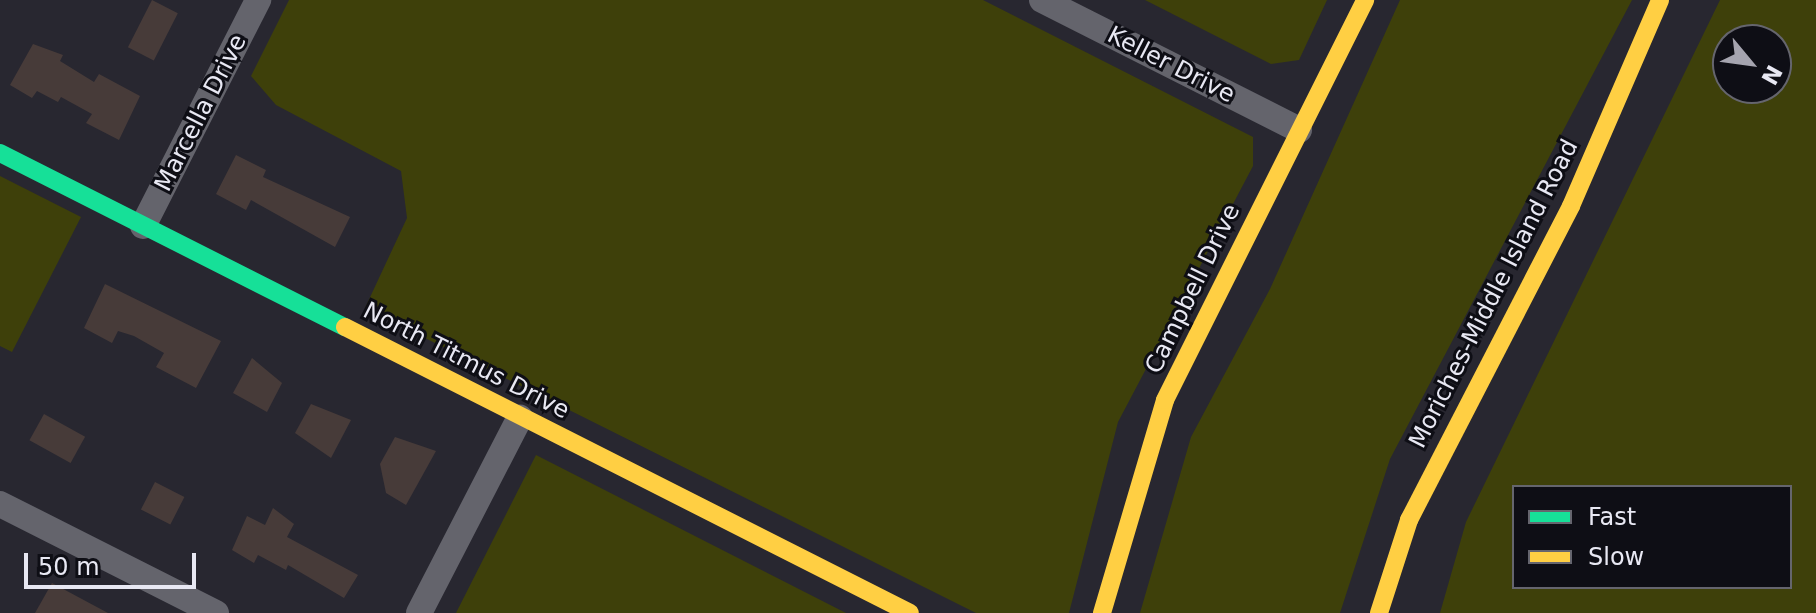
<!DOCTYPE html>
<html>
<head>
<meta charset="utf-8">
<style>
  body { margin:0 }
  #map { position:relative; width:1816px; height:613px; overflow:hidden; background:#282730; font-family:"DejaVu Sans",sans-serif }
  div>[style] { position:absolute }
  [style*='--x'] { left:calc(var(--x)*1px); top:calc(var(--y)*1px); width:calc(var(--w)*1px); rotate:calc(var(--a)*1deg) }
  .green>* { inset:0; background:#3e400a }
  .building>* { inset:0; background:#473b39; transform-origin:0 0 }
  .street>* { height:26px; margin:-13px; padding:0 13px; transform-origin:13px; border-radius:13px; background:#64646c }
  .fast>* { height:18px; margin:-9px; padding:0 9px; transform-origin:9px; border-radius:9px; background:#16e098 }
  .slow>* { height:18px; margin:-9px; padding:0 9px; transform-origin:9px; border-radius:9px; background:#ffcf43 }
  span { translate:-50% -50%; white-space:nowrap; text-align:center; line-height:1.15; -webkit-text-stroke:6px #0e0e15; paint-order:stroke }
  .street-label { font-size:24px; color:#e8e8f3 }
  .legend { position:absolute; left:1512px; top:485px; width:280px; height:104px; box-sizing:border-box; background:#0e0e15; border:2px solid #65656e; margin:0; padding:10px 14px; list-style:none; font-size:24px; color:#e8e8f3 }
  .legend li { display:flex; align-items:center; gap:16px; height:40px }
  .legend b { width:40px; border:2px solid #65656e }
  .north { position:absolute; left:1712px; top:24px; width:80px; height:80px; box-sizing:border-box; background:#0e0e15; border:2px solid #65656e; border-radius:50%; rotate:119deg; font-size:22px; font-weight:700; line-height:32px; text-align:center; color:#e8e8f3 }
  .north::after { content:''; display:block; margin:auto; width:28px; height:36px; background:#a5a4af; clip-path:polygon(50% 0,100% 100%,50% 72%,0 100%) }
  .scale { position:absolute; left:24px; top:553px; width:172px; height:36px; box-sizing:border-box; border:4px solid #e8e8f3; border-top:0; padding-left:10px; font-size:24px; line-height:28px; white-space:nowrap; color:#e8e8f3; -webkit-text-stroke:6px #0e0e15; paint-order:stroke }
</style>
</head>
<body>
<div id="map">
  <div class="green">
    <i style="clip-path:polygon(289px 0,983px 0,1253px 137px,1253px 166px,1118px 422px,1069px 613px,976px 613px,365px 308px,407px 218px,401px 171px,276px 105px,251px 76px)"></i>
    <i style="clip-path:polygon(1145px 0,1327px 0,1299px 60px,1271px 64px)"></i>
    <i style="clip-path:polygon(1400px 0,1632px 0,1390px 459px,1340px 613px,1140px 613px,1191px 437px,1270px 289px)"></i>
    <i style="clip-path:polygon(evenodd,1720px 0,1816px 0,1816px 613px,1440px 613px,1466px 522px,1720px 0,1728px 40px,1776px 40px,1776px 88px,1728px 88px,1728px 40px,1720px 0,1514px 487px,1790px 487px,1790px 587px,1514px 587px,1514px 487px)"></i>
    <i style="clip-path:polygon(0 176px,81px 217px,12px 352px,0 346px)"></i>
    <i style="clip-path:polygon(536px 455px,846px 613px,456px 613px)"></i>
  </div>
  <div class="building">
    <i style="left:152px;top:0;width:29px;height:53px;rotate:27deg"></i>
    <i style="clip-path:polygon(33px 44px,63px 55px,60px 61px,94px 82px,99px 74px,140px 96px,119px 140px,86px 123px,92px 114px,61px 97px,58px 102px,37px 91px,32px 98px,10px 85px)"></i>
    <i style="clip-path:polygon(236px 155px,266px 170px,263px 177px,350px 217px,335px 247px,251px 200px,246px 210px,216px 194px)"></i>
    <i style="clip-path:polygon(105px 284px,221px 341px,196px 388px,156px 367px,164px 353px,134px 336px,118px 331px,112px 343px,84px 328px)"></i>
    <i style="clip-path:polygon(252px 358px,282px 383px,267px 412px,233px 393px)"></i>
    <i style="clip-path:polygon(311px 404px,351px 420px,331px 458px,295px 433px)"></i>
    <i style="left:44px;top:414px;width:47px;height:30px;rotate:29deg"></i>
    <i style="clip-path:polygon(395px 437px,436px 451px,406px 505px,386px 493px,380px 464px)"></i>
    <i style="left:155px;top:482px;width:33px;height:31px;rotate:27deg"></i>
    <i style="clip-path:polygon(273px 508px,294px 524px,287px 537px,358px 575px,344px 598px,288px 565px,286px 570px,258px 555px,254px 563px,232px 550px,247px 516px,265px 525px)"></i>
    <i style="clip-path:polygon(52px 583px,108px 613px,35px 613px)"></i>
  </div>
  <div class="street">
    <i style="--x:1042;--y:0;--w:288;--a:26.8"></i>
    <i style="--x:143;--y:226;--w:254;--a:-63"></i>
    <i style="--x:0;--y:504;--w:242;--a:26.8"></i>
    <i style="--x:419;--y:613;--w:220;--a:-62.7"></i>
  </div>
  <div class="fast">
    <i style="--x:0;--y:153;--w:386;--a:26.8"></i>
  </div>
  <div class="slow">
    <i style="--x:345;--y:327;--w:633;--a:26.85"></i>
    <i style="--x:1102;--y:613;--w:222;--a:-73.5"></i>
    <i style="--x:1165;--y:400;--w:447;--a:-63.4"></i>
    <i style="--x:1379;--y:613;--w:98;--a:-72.1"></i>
    <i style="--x:1409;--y:520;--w:353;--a:-62.7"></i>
    <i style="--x:1571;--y:206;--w:224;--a:-66.6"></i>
  </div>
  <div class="street-label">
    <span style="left:1171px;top:65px;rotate:27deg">Keller Drive</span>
    <span style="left:201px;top:113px;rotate:-63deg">Marcella Drive</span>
    <span style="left:1193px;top:289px;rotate:-64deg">Campbell Drive</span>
    <span style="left:1494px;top:294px;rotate:-63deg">Moriches-Middle Island Road</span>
    <span style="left:466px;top:361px;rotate:27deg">North Titmus Drive</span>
  </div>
  <ul class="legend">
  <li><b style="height:10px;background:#16e098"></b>Fast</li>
  <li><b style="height:10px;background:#ffcf43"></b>Slow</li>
  </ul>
  <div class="north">N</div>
  <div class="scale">50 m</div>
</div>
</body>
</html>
